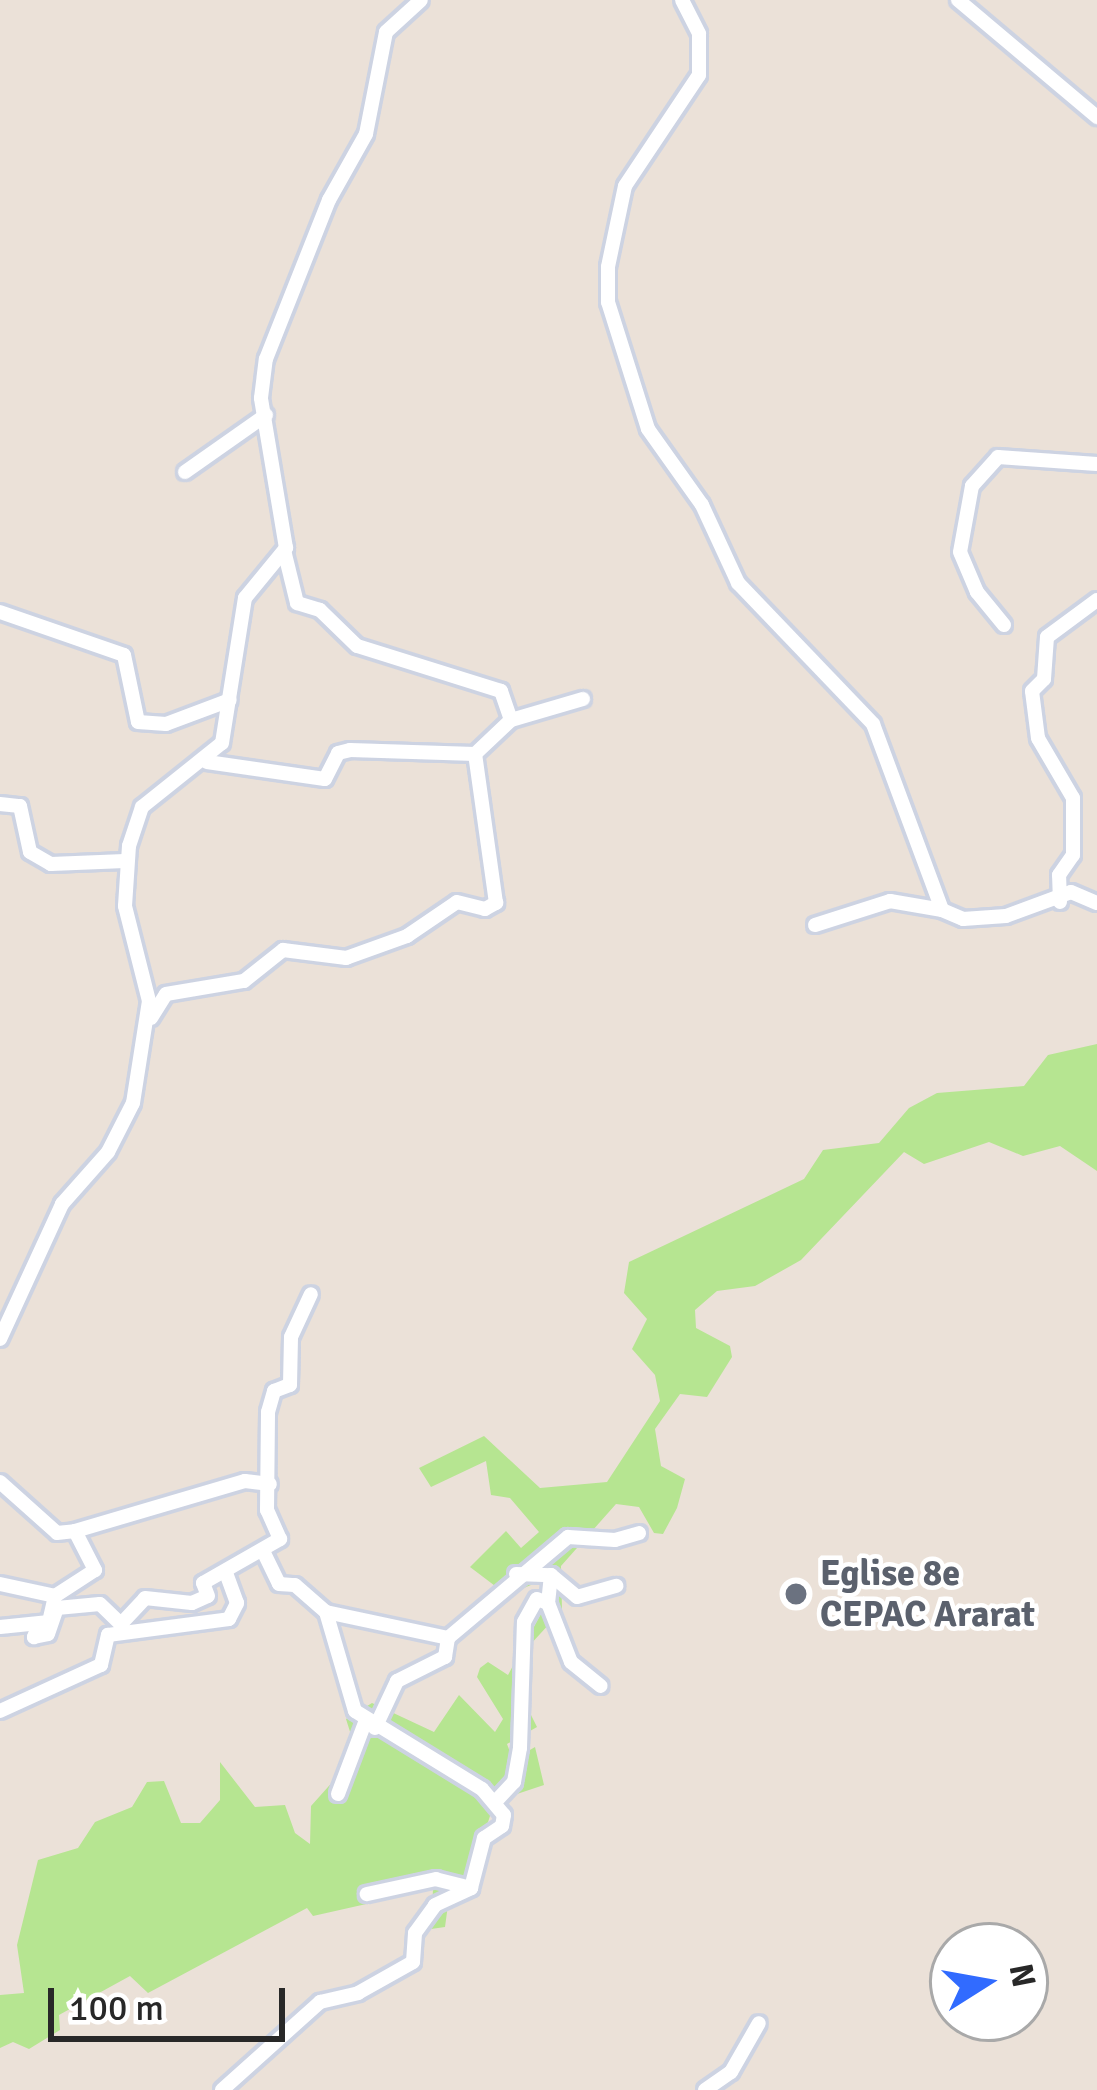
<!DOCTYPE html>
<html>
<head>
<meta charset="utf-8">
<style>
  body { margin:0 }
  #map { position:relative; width:1097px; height:2090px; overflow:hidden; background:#ebe1d8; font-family:Signika,sans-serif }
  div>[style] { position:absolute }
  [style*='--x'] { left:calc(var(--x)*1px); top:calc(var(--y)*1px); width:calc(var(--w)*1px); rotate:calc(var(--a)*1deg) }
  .green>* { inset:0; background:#b6e591 }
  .roads { filter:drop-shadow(3px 0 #cdd3e2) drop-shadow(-3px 0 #cdd3e2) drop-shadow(0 3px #cdd3e2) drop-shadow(0 -3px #cdd3e2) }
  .street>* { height:14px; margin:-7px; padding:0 7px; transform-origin:7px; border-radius:7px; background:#fff }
  .dots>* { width:33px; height:33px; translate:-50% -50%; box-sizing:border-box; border:6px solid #fff; border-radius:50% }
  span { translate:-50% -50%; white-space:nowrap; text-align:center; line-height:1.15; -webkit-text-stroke:9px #fff; paint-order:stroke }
  .worship-label { font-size:36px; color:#5b616d; font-weight:700 }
  .left { translate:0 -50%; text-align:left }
  .north { position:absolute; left:929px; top:1922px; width:120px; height:120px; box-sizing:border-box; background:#fff; border:3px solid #a9a9a9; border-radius:50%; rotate:79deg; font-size:33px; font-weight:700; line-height:48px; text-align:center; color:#282828 }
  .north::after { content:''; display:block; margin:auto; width:42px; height:54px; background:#316bff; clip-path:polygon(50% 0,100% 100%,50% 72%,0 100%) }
  .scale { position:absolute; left:48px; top:1988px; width:237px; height:54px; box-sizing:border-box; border:6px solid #282828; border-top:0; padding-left:15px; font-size:36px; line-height:42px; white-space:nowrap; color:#282828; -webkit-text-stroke:9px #fff; paint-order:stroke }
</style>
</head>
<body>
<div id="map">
  <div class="green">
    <i style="clip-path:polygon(1097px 1044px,1097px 1171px,1060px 1146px,1023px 1156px,989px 1142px,924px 1164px,904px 1152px,801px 1260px,755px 1286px,717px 1291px,695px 1310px,696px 1328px,730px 1346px,732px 1357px,707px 1397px,680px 1394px,655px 1429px,661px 1466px,685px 1479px,677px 1508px,663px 1534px,654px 1533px,639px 1507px,616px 1504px,561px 1566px,562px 1610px,529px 1646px,524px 1701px,537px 1727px,507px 1744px,513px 1760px,535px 1747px,544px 1785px,505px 1798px,490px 1816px,472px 1872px,450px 1890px,445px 1927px,431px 1929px,433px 1889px,313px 1916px,307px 1908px,148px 1993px,130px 1976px,59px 2015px,60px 2030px,29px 2049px,13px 2042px,0 2048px,0 1995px,24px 1993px,17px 1945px,38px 1860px,78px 1848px,95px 1822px,132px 1807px,147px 1782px,164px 1781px,181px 1823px,200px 1823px,220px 1800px,220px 1762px,255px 1807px,285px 1805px,295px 1833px,310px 1844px,311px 1806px,336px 1778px,352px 1738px,346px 1719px,372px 1703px,434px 1732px,459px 1695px,495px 1732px,503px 1719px,477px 1677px,480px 1668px,488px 1662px,508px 1675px,553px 1591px,543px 1580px,507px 1595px,470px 1567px,506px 1531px,521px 1548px,539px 1532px,510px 1498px,491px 1495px,486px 1461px,431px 1487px,419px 1468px,484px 1436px,540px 1488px,607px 1482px,660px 1401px,655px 1375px,632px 1349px,647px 1319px,624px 1293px,629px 1262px,804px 1179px,823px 1150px,879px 1143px,909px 1108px,937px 1093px,1024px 1086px,1048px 1055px)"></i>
  </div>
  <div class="roads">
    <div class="street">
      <i style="--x:682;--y:0;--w:38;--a:63"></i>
      <i style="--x:699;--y:34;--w:41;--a:90"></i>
      <i style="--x:699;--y:75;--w:133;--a:123.7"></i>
      <i style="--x:625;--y:186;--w:83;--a:101.9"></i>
      <i style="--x:608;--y:267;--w:35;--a:90"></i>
      <i style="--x:608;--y:302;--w:133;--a:72.5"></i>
      <i style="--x:648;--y:429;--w:93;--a:54.6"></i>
      <i style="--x:702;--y:505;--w:86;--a:65.2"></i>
      <i style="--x:738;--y:583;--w:195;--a:46.2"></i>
      <i style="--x:873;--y:724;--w:198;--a:69.6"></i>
      <i style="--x:942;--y:910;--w:23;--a:23"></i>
      <i style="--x:963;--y:919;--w:43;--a:-4"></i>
      <i style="--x:1006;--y:916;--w:69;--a:-20.3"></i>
      <i style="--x:1071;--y:892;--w:28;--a:23"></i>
      <i style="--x:958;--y:0;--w:182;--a:40.1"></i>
      <i style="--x:185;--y:472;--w:99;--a:-35.1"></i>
      <i style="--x:0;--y:612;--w:131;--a:19.1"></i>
      <i style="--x:124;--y:655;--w:68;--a:78.2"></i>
      <i style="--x:138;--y:722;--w:28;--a:4"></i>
      <i style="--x:166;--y:724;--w:68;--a:-20.6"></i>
      <i style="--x:1004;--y:625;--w:43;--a:-129.3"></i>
      <i style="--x:977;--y:592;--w:43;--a:-113"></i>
      <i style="--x:960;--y:552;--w:67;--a:-79.7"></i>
      <i style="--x:972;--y:486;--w:39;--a:-48"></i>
      <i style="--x:998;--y:457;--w:99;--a:4"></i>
      <i style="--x:511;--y:720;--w:75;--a:-16.3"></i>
      <i style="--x:207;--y:762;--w:119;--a:8.2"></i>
      <i style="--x:325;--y:779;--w:29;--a:-63"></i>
      <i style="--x:338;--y:753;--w:12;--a:-14"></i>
      <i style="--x:350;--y:750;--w:125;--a:1.8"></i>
      <i style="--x:475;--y:754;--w:50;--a:-43.4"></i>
      <i style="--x:511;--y:720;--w:31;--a:-109"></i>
      <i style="--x:501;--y:691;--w:151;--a:-162.6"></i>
      <i style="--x:357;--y:646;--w:52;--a:-135.8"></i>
      <i style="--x:320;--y:610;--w:24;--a:-163"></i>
      <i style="--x:297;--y:603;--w:50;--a:-103.8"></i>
      <i style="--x:0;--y:804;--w:20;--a:6"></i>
      <i style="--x:20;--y:806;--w:47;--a:77.7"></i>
      <i style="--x:30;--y:852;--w:24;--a:30"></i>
      <i style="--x:51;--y:864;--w:74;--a:-2.3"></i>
      <i style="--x:1060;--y:902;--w:27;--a:-92"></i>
      <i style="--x:1059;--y:875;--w:24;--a:-55"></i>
      <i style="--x:1073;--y:855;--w:57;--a:-90"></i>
      <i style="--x:1073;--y:798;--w:69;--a:-120.3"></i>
      <i style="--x:1038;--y:738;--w:47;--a:-97.3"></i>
      <i style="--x:1032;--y:691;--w:17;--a:-45"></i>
      <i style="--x:1044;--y:679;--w:42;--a:-85.9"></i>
      <i style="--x:1047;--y:637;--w:62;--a:-36.5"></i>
      <i style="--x:815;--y:925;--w:79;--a:-17.7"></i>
      <i style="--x:890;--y:901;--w:53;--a:9.8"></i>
      <i style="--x:151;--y:1018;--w:28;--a:-58"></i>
      <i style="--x:166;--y:994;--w:79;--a:-9.5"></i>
      <i style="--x:244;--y:981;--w:50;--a:-38.5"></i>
      <i style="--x:283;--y:950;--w:64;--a:7.2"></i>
      <i style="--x:346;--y:958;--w:65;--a:-19.8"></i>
      <i style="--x:407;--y:936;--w:60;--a:-34.2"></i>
      <i style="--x:457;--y:902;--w:29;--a:14"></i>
      <i style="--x:485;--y:909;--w:13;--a:-29"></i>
      <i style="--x:496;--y:903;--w:150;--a:-98"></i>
      <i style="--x:0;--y:1339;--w:149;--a:-65.3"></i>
      <i style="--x:62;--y:1204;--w:69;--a:-48.5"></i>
      <i style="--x:108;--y:1152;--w:55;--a:-63"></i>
      <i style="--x:133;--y:1103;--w:103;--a:-81.1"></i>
      <i style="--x:149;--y:1001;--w:98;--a:-104.2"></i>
      <i style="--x:125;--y:906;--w:60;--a:-86.2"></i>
      <i style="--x:129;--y:846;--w:41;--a:-71.6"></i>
      <i style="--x:142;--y:807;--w:102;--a:-38.7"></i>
      <i style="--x:222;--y:743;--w:147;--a:-81"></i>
      <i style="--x:245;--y:598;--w:65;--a:-50.6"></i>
      <i style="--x:286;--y:548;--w:152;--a:-99.5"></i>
      <i style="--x:261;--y:398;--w:39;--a:-83"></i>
      <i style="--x:266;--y:359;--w:171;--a:-68.4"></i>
      <i style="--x:329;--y:200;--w:76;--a:-60.7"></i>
      <i style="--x:366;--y:134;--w:104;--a:-78.9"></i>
      <i style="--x:386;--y:32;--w:47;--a:-42.4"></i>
      <i style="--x:0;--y:1482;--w:76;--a:41.8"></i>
      <i style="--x:57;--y:1533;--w:18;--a:-6"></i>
      <i style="--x:75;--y:1531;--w:44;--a:62.9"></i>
      <i style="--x:95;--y:1570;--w:48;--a:147"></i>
      <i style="--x:55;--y:1596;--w:27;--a:103"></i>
      <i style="--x:49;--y:1622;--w:49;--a:174.2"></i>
      <i style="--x:75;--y:1531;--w:177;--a:-16.4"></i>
      <i style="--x:245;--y:1481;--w:25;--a:7"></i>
      <i style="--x:264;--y:1553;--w:34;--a:64"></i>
      <i style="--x:279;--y:1584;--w:16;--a:4"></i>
      <i style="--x:295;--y:1585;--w:41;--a:41.1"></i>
      <i style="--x:326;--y:1612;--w:125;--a:12"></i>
      <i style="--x:448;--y:1638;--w:157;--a:-40.1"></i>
      <i style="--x:568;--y:1537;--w:47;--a:3.7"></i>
      <i style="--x:615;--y:1540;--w:25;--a:-16"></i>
      <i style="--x:516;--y:1574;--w:35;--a:2"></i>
      <i style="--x:551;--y:1575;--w:34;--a:40"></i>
      <i style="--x:577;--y:1597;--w:41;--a:-15.8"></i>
      <i style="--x:551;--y:1575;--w:28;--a:96"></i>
      <i style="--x:548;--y:1603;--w:63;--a:68.7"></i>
      <i style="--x:571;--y:1662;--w:38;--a:39"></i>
      <i style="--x:0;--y:1584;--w:56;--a:12.3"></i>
      <i style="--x:326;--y:1612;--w:103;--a:73.7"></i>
      <i style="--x:355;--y:1711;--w:149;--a:31.6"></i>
      <i style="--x:482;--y:1789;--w:34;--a:50"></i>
      <i style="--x:504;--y:1815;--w:11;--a:100"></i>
      <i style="--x:502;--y:1826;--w:22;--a:146"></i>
      <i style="--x:484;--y:1838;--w:52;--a:104.6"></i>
      <i style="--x:471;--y:1888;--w:36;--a:-166"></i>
      <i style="--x:436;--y:1879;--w:71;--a:167.7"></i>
      <i style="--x:38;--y:1627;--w:11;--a:112"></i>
      <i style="--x:34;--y:1637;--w:14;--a:-12"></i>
      <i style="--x:48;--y:1634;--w:28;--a:-71"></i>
      <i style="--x:57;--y:1608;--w:43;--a:-5.3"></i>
      <i style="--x:100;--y:1604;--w:29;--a:44"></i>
      <i style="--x:121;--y:1624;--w:35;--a:-47"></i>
      <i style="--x:145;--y:1598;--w:47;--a:6.1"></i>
      <i style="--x:192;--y:1603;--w:17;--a:-24"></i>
      <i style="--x:208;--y:1596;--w:14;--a:-111"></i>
      <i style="--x:203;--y:1583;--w:89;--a:-29.7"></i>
      <i style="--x:280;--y:1539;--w:32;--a:-114"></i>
      <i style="--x:267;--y:1510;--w:98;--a:-89.4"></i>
      <i style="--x:268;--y:1412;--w:22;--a:-74"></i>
      <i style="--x:274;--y:1391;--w:17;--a:-21"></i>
      <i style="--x:290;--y:1385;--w:48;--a:-88.8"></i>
      <i style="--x:291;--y:1337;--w:47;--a:-65.1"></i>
      <i style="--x:0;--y:1711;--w:111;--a:-24.5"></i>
      <i style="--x:101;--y:1665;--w:31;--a:-77"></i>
      <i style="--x:108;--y:1635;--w:122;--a:-7.5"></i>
      <i style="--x:229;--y:1619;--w:18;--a:-63"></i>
      <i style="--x:237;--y:1603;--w:30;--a:-110"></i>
      <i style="--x:375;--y:1728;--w:52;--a:-64.9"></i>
      <i style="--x:397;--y:1681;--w:54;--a:-26.6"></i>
      <i style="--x:445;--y:1657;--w:19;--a:-81"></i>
      <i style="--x:338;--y:1794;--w:79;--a:-69.3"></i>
      <i style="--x:497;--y:1800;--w:25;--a:-47"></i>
      <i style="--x:514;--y:1782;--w:35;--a:-80"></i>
      <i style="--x:520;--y:1748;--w:126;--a:-88.2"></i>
      <i style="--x:524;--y:1622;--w:26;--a:-61"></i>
      <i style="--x:537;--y:1599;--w:12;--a:20"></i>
      <i style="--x:222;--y:2090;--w:132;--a:-41.9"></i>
      <i style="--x:320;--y:2002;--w:39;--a:-13"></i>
      <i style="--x:358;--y:1993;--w:63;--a:-29.4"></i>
      <i style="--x:413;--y:1962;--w:29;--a:-86"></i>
      <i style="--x:415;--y:1933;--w:34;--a:-54"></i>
      <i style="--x:435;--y:1905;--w:40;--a:-25"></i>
      <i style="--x:705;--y:2090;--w:32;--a:-35"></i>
      <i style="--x:731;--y:2072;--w:56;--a:-60.3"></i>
    </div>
  </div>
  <div class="dots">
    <i style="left:796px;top:1594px;background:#6b7280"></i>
  </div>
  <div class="worship-label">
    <span class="left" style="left:820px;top:1594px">Eglise 8e<br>CEPAC Ararat</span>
  </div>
  <div class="north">N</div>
  <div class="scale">100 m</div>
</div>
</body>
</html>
